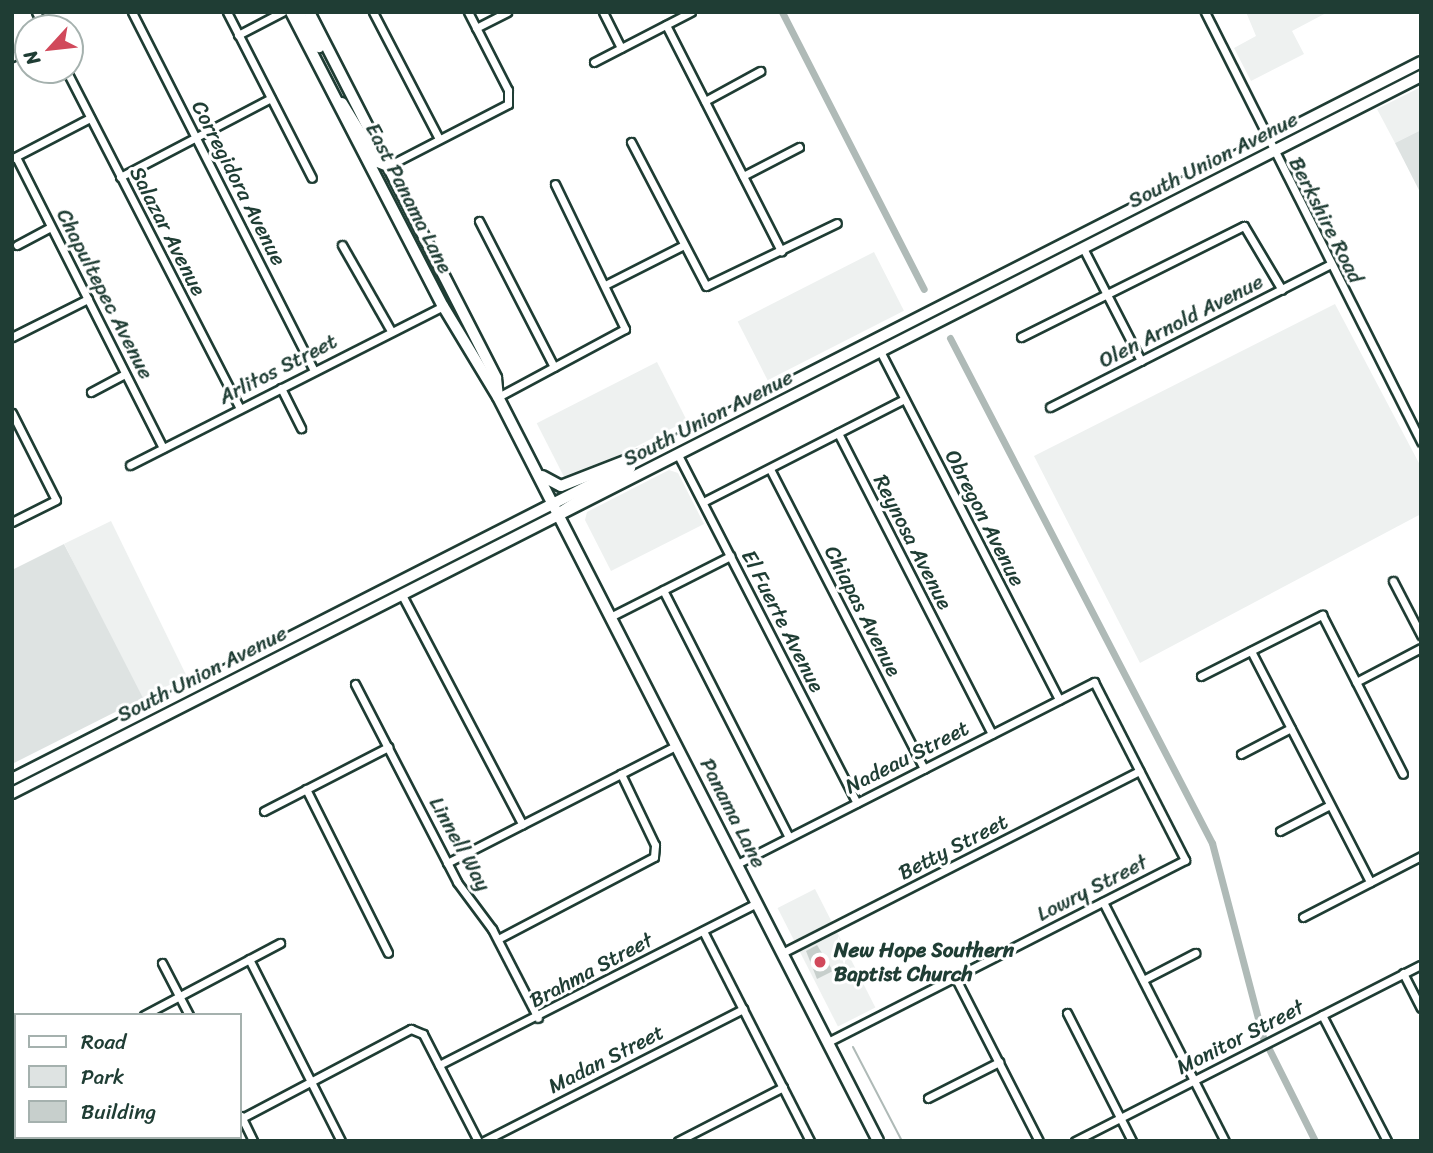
<!DOCTYPE html>
<html>
<head>
<meta charset="utf-8">
<style>
  body { margin:0 }
  #map { position:relative; width:1433px; height:1153px; overflow:hidden; background:#fff; font-family:Sriracha,sans-serif }
  div>[style] { position:absolute }
  [style*='--x'] { left:calc(var(--x)*1px); top:calc(var(--y)*1px); width:calc(var(--w)*1px); rotate:calc(var(--a)*1deg) }
  .built>* { inset:0; background:#eef1f0; transform-origin:0 0 }
  .green>* { inset:0; background:#dee3e2 }
  .stream>* { height:2px; margin:-1px; padding:0 1px; transform-origin:1px; border-radius:1px; background:#afbab7 }
  .canal>* { height:7px; margin:-3.5px; padding:0 3.5px; transform-origin:3.5px; border-radius:3.5px; background:#afbab7 }
  .building>* { inset:0; background:#c7cfcc }
  .roads { filter:drop-shadow(2px 0 #1f3d34) drop-shadow(-2px 0 #1f3d34) drop-shadow(0 2px #1f3d34) drop-shadow(0 -2px #1f3d34) }
  .minor>* { height:7px; margin:-3.5px; padding:0 3.5px; transform-origin:3.5px; border-radius:3.5px; background:#fff }
  .major>* { height:10px; margin:-5px; padding:0 5px; transform-origin:5px; border-radius:5px; background:#fff }
  .dots>* { width:19px; height:19px; translate:-50% -50%; box-sizing:border-box; border:4px solid #fff; border-radius:50% }
  span { translate:-50% -50%; white-space:nowrap; text-align:center; line-height:1.15; -webkit-text-stroke:6px #fff; paint-order:stroke }
  .street-label { font-size:21px; color:#1f3d34 }
  .poi-label { font-size:21px; color:#1f3d34; font-weight:700 }
  .left { translate:0 -50%; text-align:left }
  .frame { position:absolute; inset:0; border:14px solid #1f3d34; pointer-events:none }
  .legend { position:absolute; left:14px; top:1013px; width:228px; height:126px; box-sizing:border-box; background:#fff; border:2px solid #a5b1ae; margin:0; padding:9px 12px; list-style:none; font-size:21px; color:#1f3d34 }
  .legend li { display:flex; align-items:center; gap:14px; height:35px }
  .legend b { width:35px; border:2px solid #a5b1ae }
  .north { position:absolute; left:14px; top:14px; width:70px; height:70px; box-sizing:border-box; background:#fff; border:2px solid #a5b1ae; border-radius:50%; rotate:243deg; font-size:19px; font-weight:700; line-height:28px; text-align:center; color:#1f3d34 }
  .north::after { content:''; display:block; margin:auto; width:24px; height:32px; background:#d1495b; clip-path:polygon(50% 0,100% 100%,50% 72%,0 100%) }
</style>
</head>
<body>
<div id="map">
  <div class="built">
    <i style="clip-path:polygon(1246px 12px,1328px 12px,1292px 31px,1304px 54px,1251px 81px,1234px 48px,1256px 36px)"></i>
    <i style="clip-path:polygon(1421px 87px,1421px 130px,1395px 143px,1377px 109px)"></i>
    <i style="left:874px;top:252px;width:66px;height:153px;rotate:63deg"></i>
    <i style="clip-path:polygon(1335px 304px,1421px 467px,1421px 514px,1140px 663px,1034px 456px)"></i>
    <i style="left:657px;top:362px;width:66px;height:135px;rotate:63deg"></i>
    <i style="clip-path:polygon(669px 470px,678px 473px,704px 524px,611px 571px,585px 520px,587px 512px)"></i>
    <i style="left:111px;top:521px;width:173px;height:52px;rotate:64deg"></i>
    <i style="left:815px;top:889px;width:133px;height:42px;rotate:63deg"></i>
  </div>
  <div class="green">
    <i style="clip-path:polygon(1421px 130px,1421px 194px,1395px 143px)"></i>
    <i style="clip-path:polygon(64px 544px,143px 698px,12px 764px,12px 570px)"></i>
  </div>
  <div class="stream">
    <i style="--x:853;--y:1047;--w:106;--a:62.5"></i>
  </div>
  <div class="canal">
    <i style="--x:782;--y:12;--w:311;--a:62.9"></i>
    <i style="--x:950;--y:338;--w:569;--a:62.58"></i>
    <i style="--x:1212;--y:843;--w:202;--a:75.3"></i>
    <i style="--x:1269;--y:1049;--w:103;--a:63.4"></i>
  </div>
  <div class="building">
    <i style="clip-path:polygon(817px 945px,833px 971px,817px 979px,806px 951px)"></i>
  </div>
  <div class="roads">
    <div class="minor">
      <i style="--x:36;--y:12;--w:18;--a:63"></i>
      <i style="--x:132;--y:12;--w:402;--a:63.1"></i>
      <i style="--x:227;--y:12;--w:186;--a:62.9"></i>
      <i style="--x:373;--y:12;--w:143;--a:62.5"></i>
      <i style="--x:603;--y:12;--w:40;--a:63.4"></i>
      <i style="--x:1205;--y:12;--w:481;--a:63.3"></i>
      <i style="--x:666;--y:25;--w:254;--a:63"></i>
      <i style="--x:476;--y:28;--w:35;--a:-27"></i>
      <i style="--x:238;--y:35;--w:50;--a:-27.6"></i>
      <i style="--x:12;--y:57;--w:18;--a:-27"></i>
      <i style="--x:594;--y:62;--w:109;--a:-27.3"></i>
      <i style="--x:66;--y:70;--w:380;--a:62.8"></i>
      <i style="--x:705;--y:101;--w:63;--a:-28.6"></i>
      <i style="--x:631;--y:142;--w:162;--a:62.5"></i>
      <i style="--x:706;--y:286;--w:145;--a:-25.7"></i>
      <i style="--x:16;--y:157;--w:326;--a:63.2"></i>
      <i style="--x:13;--y:158;--w:87;--a:-27.5"></i>
      <i style="--x:388;--y:166;--w:135;--a:-27.3"></i>
      <i style="--x:508;--y:104;--w:14;--a:-90"></i>
      <i style="--x:508;--y:90;--w:88;--a:-117.1"></i>
      <i style="--x:743;--y:176;--w:63;--a:-27.4"></i>
      <i style="--x:120;--y:177;--w:170;--a:-27.6"></i>
      <i style="--x:479;--y:221;--w:164;--a:62.8"></i>
      <i style="--x:17;--y:245;--w:38;--a:-28"></i>
      <i style="--x:342;--y:245;--w:99;--a:60.3"></i>
      <i style="--x:1083;--y:248;--w:127;--a:62.8"></i>
      <i style="--x:607;--y:284;--w:86;--a:-26.9"></i>
      <i style="--x:12;--y:337;--w:85;--a:-26.6"></i>
      <i style="--x:1021;--y:337;--w:249;--a:-26.5"></i>
      <i style="--x:1244;--y:226;--w:74;--a:59.3"></i>
      <i style="--x:880;--y:351;--w:392;--a:62.8"></i>
      <i style="--x:281;--y:388;--w:45;--a:63.4"></i>
      <i style="--x:91;--y:392;--w:38;--a:-28"></i>
      <i style="--x:498;--y:397;--w:144;--a:-28.2"></i>
      <i style="--x:625;--y:329;--w:161;--a:-115.8"></i>
      <i style="--x:1050;--y:407;--w:313;--a:-27"></i>
      <i style="--x:12;--y:413;--w:97;--a:63.2"></i>
      <i style="--x:56;--y:500;--w:49;--a:153.4"></i>
      <i style="--x:838;--y:433;--w:338;--a:62.9"></i>
      <i style="--x:678;--y:455;--w:391;--a:62.8"></i>
      <i style="--x:130;--y:465;--w:351;--a:-26.9"></i>
      <i style="--x:770;--y:469;--w:337;--a:62.8"></i>
      <i style="--x:703;--y:502;--w:226;--a:-27.1"></i>
      <i style="--x:1393;--y:581;--w:61;--a:62.6"></i>
      <i style="--x:663;--y:590;--w:277;--a:63"></i>
      <i style="--x:402;--y:595;--w:259;--a:62.3"></i>
      <i style="--x:610;--y:617;--w:135;--a:-26.9"></i>
      <i style="--x:1251;--y:651;--w:260;--a:62.7"></i>
      <i style="--x:1201;--y:676;--w:136;--a:-26.8"></i>
      <i style="--x:1322;--y:615;--w:178;--a:63"></i>
      <i style="--x:1356;--y:682;--w:73;--a:-27.6"></i>
      <i style="--x:355;--y:684;--w:223;--a:62.7"></i>
      <i style="--x:457;--y:882;--w:59;--a:53.3"></i>
      <i style="--x:492;--y:929;--w:100;--a:62.7"></i>
      <i style="--x:1241;--y:754;--w:56;--a:-27.5"></i>
      <i style="--x:306;--y:789;--w:183;--a:63.4"></i>
      <i style="--x:264;--y:811;--w:140;--a:-27.3"></i>
      <i style="--x:1280;--y:831;--w:56;--a:-27.5"></i>
      <i style="--x:447;--y:863;--w:257;--a:-27.1"></i>
      <i style="--x:737;--y:864;--w:401;--a:-27"></i>
      <i style="--x:1094;--y:682;--w:200;--a:62.9"></i>
      <i style="--x:1185;--y:860;--w:401;--a:153"></i>
      <i style="--x:1103;--y:902;--w:268;--a:63"></i>
      <i style="--x:1303;--y:917;--w:133;--a:-27.3"></i>
      <i style="--x:703;--y:931;--w:236;--a:63"></i>
      <i style="--x:498;--y:939;--w:176;--a:-27.7"></i>
      <i style="--x:654;--y:857;--w:12;--a:-85"></i>
      <i style="--x:655;--y:845;--w:79;--a:-115.6"></i>
      <i style="--x:782;--y:953;--w:401;--a:-27"></i>
      <i style="--x:249;--y:959;--w:204;--a:63.2"></i>
      <i style="--x:162;--y:963;--w:59;--a:62.6"></i>
      <i style="--x:1403;--y:973;--w:39;--a:63"></i>
      <i style="--x:955;--y:977;--w:184;--a:62.9"></i>
      <i style="--x:1143;--y:980;--w:59;--a:-27.4"></i>
      <i style="--x:1067;--y:1013;--w:144;--a:63.1"></i>
      <i style="--x:144;--y:1015;--w:154;--a:-27.9"></i>
      <i style="--x:1322;--y:1015;--w:142;--a:62.7"></i>
      <i style="--x:439;--y:1065;--w:357;--a:-27"></i>
      <i style="--x:12;--y:1084;--w:4;--a:-27"></i>
      <i style="--x:928;--y:1098;--w:80;--a:-26.9"></i>
      <i style="--x:241;--y:1116;--w:28;--a:64"></i>
      <i style="--x:242;--y:1118;--w:191;--a:-27.8"></i>
      <i style="--x:411;--y:1029;--w:13;--a:23"></i>
      <i style="--x:423;--y:1034;--w:120;--a:62.8"></i>
      <i style="--x:74;--y:1137;--w:4;--a:63"></i>
      <i style="--x:158;--y:1137;--w:4;--a:63"></i>
      <i style="--x:484;--y:1141;--w:291;--a:-27"></i>
      <i style="--x:678;--y:1141;--w:118;--a:-27.2"></i>
      <i style="--x:1075;--y:1141;--w:388;--a:-27"></i>
    </div>
    <div class="major">
      <i style="--x:291;--y:12;--w:331;--a:62.7"></i>
      <i style="--x:443;--y:306;--w:106;--a:58.9"></i>
      <i style="--x:498;--y:397;--w:835;--a:62.94"></i>
      <i style="--x:298;--y:12;--w:41;--a:59"></i>
      <i style="--x:309;--y:12;--w:411;--a:62.9"></i>
      <i style="--x:496;--y:378;--w:18;--a:84"></i>
      <i style="--x:342;--y:103;--w:69;--a:58.6"></i>
      <i style="--x:378;--y:162;--w:11;--a:22"></i>
      <i style="--x:542;--y:476;--w:21;--a:28"></i>
      <i style="--x:561;--y:486;--w:93;--a:-21.3"></i>
      <i style="--x:561;--y:512;--w:82;--a:-32.5"></i>
      <i style="--x:12;--y:779;--w:1581;--a:-26.97"></i>
      <i style="--x:12;--y:793;--w:1581;--a:-26.97"></i>
    </div>
  </div>
  <div class="dots">
    <i style="left:820px;top:962px;background:#d1495b"></i>
  </div>
  <div class="street-label">
    <span style="left:1213px;top:160px;rotate:-27deg">South Union Avenue</span>
    <span style="left:239px;top:183px;rotate:63deg">Corregidora Avenue</span>
    <span style="left:409px;top:198px;rotate:63deg">East Panama Lane</span>
    <span style="left:1326px;top:220px;rotate:63deg">Berkshire Road</span>
    <span style="left:168px;top:231px;rotate:63deg">Salazar Avenue</span>
    <span style="left:105px;top:294px;rotate:63deg">Chapultepec Avenue</span>
    <span style="left:1181px;top:321px;rotate:-27deg">Olen Arnold Avenue</span>
    <span style="left:278px;top:369px;rotate:-27deg">Arlitos Street</span>
    <span style="left:708px;top:418px;rotate:-27deg">South Union Avenue</span>
    <span style="left:985px;top:518px;rotate:63deg">Obregon Avenue</span>
    <span style="left:913px;top:542px;rotate:63deg">Reynosa Avenue</span>
    <span style="left:863px;top:611px;rotate:63deg">Chiapas Avenue</span>
    <span style="left:783px;top:621px;rotate:63deg">El Fuerte Avenue</span>
    <span style="left:202px;top:674px;rotate:-27deg">South Union Avenue</span>
    <span style="left:907px;top:757px;rotate:-27deg">Nadeau Street</span>
    <span style="left:733px;top:813px;rotate:63deg">Panama Lane</span>
    <span style="left:460px;top:844px;rotate:61deg">Linnell Way</span>
    <span style="left:953px;top:847px;rotate:-27deg">Betty Street</span>
    <span style="left:1092px;top:888px;rotate:-27deg">Lowry Street</span>
    <span style="left:591px;top:970px;rotate:-28deg">Brahma Street</span>
    <span style="left:1240px;top:1037px;rotate:-27deg">Monitor Street</span>
    <span style="left:606px;top:1059px;rotate:-27deg">Madan Street</span>
  </div>
  <div class="poi-label">
    <span class="left" style="left:834px;top:962px">New Hope Southern<br>Baptist Church</span>
  </div>
  <div class="frame"></div>
  <ul class="legend">
  <li><b style="height:9px;background:#fff"></b>Road</li>
  <li><b style="height:19px;background:#dee3e2"></b>Park</li>
  <li><b style="height:19px;background:#c7cfcc"></b>Building</li>
  </ul>
  <div class="north">N</div>
</div>
</body>
</html>
